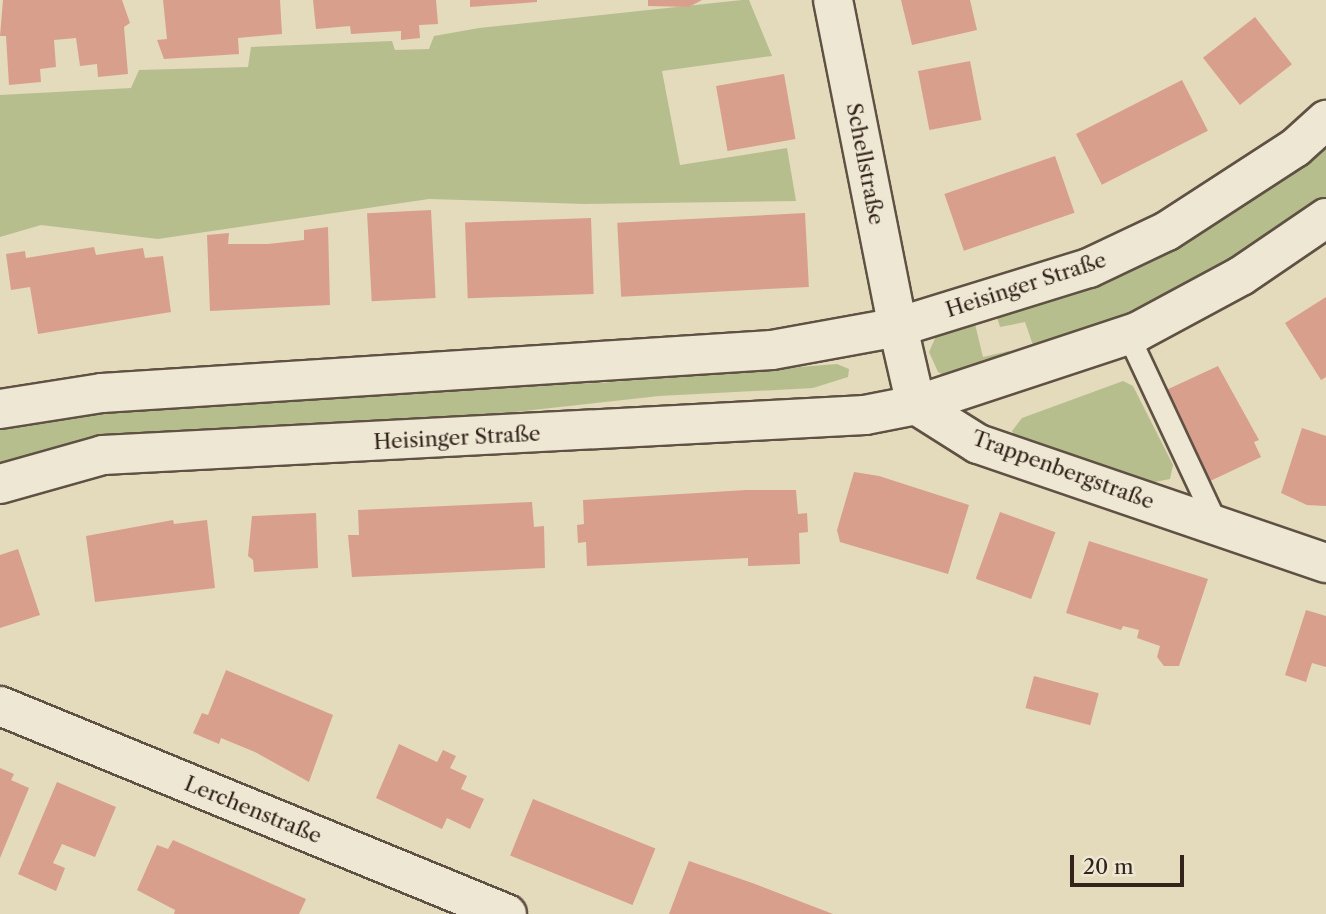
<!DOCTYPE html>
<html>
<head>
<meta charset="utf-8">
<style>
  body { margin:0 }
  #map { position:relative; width:1326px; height:914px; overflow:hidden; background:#e4dabc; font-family:"Libre Caslon Text",serif }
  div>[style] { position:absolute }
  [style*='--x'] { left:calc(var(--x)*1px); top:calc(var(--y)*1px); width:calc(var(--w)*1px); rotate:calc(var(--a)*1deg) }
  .green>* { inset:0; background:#b7be8e }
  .building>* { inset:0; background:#d99f8d; transform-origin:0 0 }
  .roads { filter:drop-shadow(2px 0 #5f5143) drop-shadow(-2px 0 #5f5143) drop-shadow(0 2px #5f5143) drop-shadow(0 -2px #5f5143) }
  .service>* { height:21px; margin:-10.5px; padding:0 10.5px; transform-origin:10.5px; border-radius:10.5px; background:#ede7d3 }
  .minor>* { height:38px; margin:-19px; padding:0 19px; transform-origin:19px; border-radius:19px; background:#ede7d3 }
  .secondary>* { height:38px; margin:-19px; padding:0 19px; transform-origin:19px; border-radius:19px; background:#ede7d3 }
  span { translate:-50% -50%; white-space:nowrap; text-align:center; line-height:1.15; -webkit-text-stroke:6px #ede7d3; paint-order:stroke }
  .street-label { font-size:21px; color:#33231b }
  .scale { position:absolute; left:1070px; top:855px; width:114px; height:32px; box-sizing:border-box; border:4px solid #33231b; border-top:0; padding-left:9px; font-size:21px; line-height:24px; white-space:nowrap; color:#33231b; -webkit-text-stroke:5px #ede7d3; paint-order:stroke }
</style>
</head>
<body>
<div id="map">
  <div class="green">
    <i style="clip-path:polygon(742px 0,749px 0,772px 56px,662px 71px,680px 165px,787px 148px,796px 201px,584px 204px,429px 199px,158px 239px,41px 225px,0 237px,0 95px,131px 88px,139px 70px,248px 67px,251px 47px,392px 41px,395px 50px,429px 49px,434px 36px,479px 28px)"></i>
    <i style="clip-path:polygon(1326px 142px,1326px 200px,1262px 245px,1130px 316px,1036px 354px,1025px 322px,1000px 327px,997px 317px,1034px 304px)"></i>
    <i style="clip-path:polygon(975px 324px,983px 357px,1009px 351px,1012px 363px,945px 376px,938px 372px,929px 352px,936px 336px)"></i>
    <i style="clip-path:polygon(837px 364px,849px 369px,848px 377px,813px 388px,659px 396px,0 469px,0 427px,249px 391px,599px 383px)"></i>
    <i style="clip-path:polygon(1123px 381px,1133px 386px,1173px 465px,1170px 479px,1155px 482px,1058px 453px,1016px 439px,1012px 431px,1022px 418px)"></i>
  </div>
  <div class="building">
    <i style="clip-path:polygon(3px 0,122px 0,130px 23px,124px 27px,128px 74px,98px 77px,97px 64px,80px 66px,76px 38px,54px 40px,56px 67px,40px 69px,41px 82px,9px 85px,6px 36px,0 36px)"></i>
    <i style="clip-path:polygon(163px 0,280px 0,282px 34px,238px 38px,239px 54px,164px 59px,157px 40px,167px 39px)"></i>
    <i style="clip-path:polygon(313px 0,436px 0,438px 24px,419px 25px,420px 38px,401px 40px,401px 31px,351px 34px,350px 26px,316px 29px)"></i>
    <i style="clip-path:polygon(470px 0,537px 0,537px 2px,470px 7px)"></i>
    <i style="clip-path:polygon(648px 0,702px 0,689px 7px,648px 6px)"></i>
    <i style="clip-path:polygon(901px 0,970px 0,977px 30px,912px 45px)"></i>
    <i style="left:1255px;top:17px;width:60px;height:66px;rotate:52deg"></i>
    <i style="left:970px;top:61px;width:60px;height:53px;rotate:79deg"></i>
    <i style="left:784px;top:74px;width:66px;height:69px;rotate:80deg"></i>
    <i style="left:1182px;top:80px;width:57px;height:119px;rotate:63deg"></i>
    <i style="left:1055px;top:156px;width:60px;height:117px;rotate:71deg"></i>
    <i style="left:431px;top:210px;width:88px;height:64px;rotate:87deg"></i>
    <i style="left:805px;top:213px;width:74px;height:188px;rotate:87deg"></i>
    <i style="left:591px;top:218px;width:76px;height:126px;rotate:88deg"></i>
    <i style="clip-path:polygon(328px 227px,330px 305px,210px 311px,207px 235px,229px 233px,228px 244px,268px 244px,304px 240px,304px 230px)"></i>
    <i style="clip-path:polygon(94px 247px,96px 255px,143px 248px,145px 258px,163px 256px,171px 312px,38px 334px,30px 287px,11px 290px,6px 254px,25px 251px,26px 258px)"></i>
    <i style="clip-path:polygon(1326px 297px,1326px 377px,1321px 380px,1285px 323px)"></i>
    <i style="clip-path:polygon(1218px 366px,1259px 440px,1254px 442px,1261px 457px,1206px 483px,1164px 391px)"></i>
    <i style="clip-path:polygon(1302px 428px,1326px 436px,1326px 506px,1307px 505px,1281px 493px)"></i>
    <i style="clip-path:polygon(854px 472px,879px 476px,969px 505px,948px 574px,840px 542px,837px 530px)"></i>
    <i style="clip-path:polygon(746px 490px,796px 490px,798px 514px,807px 513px,808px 532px,799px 533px,800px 564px,748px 566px,748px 558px,587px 566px,586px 542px,578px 543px,577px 525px,584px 524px,583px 500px)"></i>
    <i style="clip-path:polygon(532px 502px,534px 527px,544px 526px,545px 568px,352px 577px,348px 535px,359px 535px,358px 510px)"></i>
    <i style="left:1000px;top:512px;width:59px;height:71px;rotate:20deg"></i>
    <i style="clip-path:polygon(316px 513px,318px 568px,254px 572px,253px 560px,248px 556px,252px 516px)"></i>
    <i style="clip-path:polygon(173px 520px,174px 524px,207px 520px,215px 588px,95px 602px,86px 536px)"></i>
    <i style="clip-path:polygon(1089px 541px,1208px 579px,1179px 666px,1164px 666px,1157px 657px,1160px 646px,1137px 638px,1139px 630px,1123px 626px,1121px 630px,1066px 613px)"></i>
    <i style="clip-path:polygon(18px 549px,40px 615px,0 628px,0 555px)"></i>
    <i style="clip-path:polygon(1306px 610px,1326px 616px,1326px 667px,1312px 663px,1306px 682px,1285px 675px)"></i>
    <i style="clip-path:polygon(226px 670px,333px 715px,309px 782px,255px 752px,221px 738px,219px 744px,193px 733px,202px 713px,208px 715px)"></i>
    <i style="left:1034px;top:676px;width:67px;height:33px;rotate:15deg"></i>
    <i style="clip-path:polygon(399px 744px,437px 762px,443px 750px,456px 756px,450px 768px,467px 776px,461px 789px,484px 799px,470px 829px,447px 818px,442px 829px,376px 798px)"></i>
    <i style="clip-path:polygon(0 768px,14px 774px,11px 780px,29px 788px,0 858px)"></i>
    <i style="clip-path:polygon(57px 782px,116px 807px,95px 857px,62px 844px,53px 863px,65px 868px,56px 891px,18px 874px)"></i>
    <i style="left:533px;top:799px;width:132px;height:61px;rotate:22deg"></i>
    <i style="clip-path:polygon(173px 840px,306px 899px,299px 914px,174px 914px,175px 910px,137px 890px,157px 845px,168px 849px)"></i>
    <i style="clip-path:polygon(689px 861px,755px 884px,833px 914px,669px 914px)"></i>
  </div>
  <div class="roads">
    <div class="service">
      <i style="--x:1128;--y:335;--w:208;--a:64.9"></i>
    </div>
    <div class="minor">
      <i style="--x:833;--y:0;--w:333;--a:78.8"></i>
      <i style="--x:916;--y:405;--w:73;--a:32.2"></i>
      <i style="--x:978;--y:444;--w:368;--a:18.9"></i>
    </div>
    <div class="secondary">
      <i style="--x:898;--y:327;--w:80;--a:77"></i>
      <i style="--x:0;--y:409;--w:103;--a:-8.9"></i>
      <i style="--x:102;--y:393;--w:671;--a:-3.67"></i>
      <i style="--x:772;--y:350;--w:128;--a:-10.3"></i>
      <i style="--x:898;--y:327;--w:200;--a:-17.2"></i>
      <i style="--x:1089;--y:268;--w:86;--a:-25.4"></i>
      <i style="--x:1167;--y:231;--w:153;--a:-33"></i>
      <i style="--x:1295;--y:148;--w:42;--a:-42.1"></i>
      <i style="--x:0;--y:484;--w:107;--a:-15.7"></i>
      <i style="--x:103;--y:455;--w:763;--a:-3"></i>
      <i style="--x:865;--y:415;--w:52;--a:-11.1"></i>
      <i style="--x:916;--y:405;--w:233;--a:-18.3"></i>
      <i style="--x:1137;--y:332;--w:118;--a:-28.3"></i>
      <i style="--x:1241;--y:276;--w:103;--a:-34.3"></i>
      <i style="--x:0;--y:706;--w:548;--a:22.31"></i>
    </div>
  </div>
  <div class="street-label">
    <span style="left:865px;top:164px;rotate:79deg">Schellstraße</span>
    <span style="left:1026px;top:285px;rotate:-18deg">Heisinger Straße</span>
    <span style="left:457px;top:438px;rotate:-3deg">Heisinger Straße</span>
    <span style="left:1063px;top:470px;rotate:20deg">Trappenbergstraße</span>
    <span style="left:253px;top:810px;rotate:22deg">Lerchenstraße</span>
  </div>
  <div class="scale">20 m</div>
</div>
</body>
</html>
